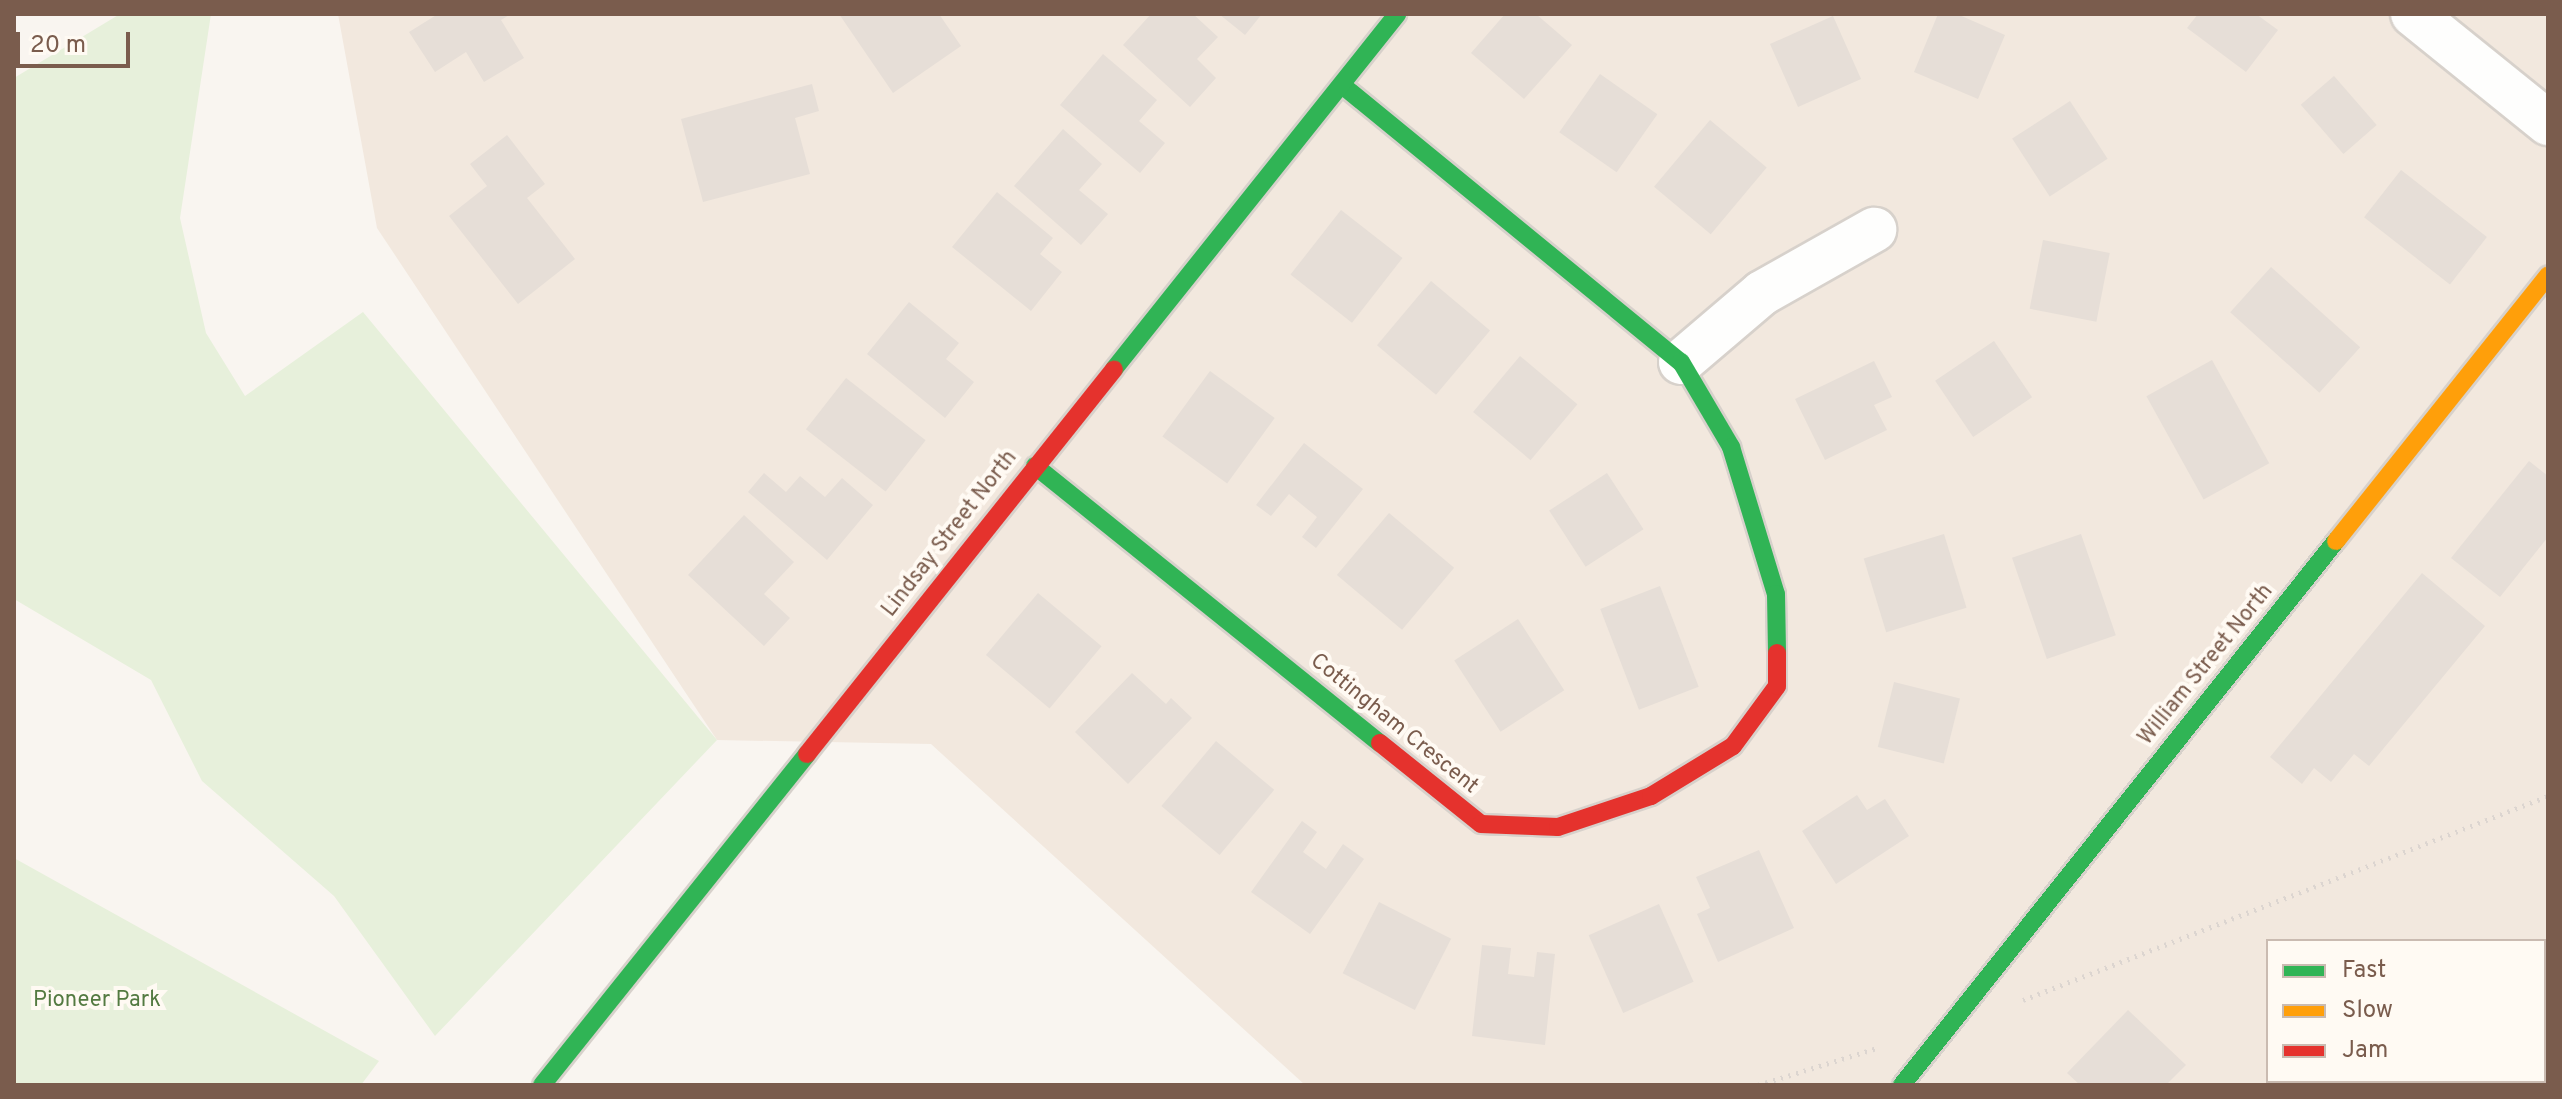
<!DOCTYPE html>
<html>
<head>
<meta charset="utf-8">
<style>
  body { margin:0 }
  #map { position:relative; width:2562px; height:1099px; overflow:hidden; background:#f9f5f0; font-family:Overpass,sans-serif }
  div>[style] { position:absolute }
  [style*='--x'] { left:calc(var(--x)*1px); top:calc(var(--y)*1px); width:calc(var(--w)*1px); rotate:calc(var(--a)*1deg) }
  .residential>* { inset:0; background:#f2e8de }
  .green>* { inset:0; background:#e7f0db }
  .building>* { inset:0; background:#e6ded7; transform-origin:0 0 }
  .path>* { height:5px; margin-top:-2.5px; transform-origin:0; background:repeating-linear-gradient(90deg,#dcd5d0 0 2px,transparent 0 8px) }
  .roads { filter:drop-shadow(2px 0 #d7d1cb) drop-shadow(-2px 0 #d7d1cb) drop-shadow(0 2px #d7d1cb) drop-shadow(0 -2px #d7d1cb) }
  .street>* { height:44px; margin:-22px; padding:0 22px; transform-origin:22px; border-radius:22px; background:#fefefd }
  .fast>* { height:18px; margin:-9px; padding:0 9px; transform-origin:9px; border-radius:9px; background:#30b455 }
  .slow>* { height:18px; margin:-9px; padding:0 9px; transform-origin:9px; border-radius:9px; background:#ff9f0a }
  .jam>* { height:18px; margin:-9px; padding:0 9px; transform-origin:9px; border-radius:9px; background:#e5322d }
  span { translate:-50% -50%; white-space:nowrap; text-align:center; line-height:1.15; -webkit-text-stroke:8px #fffaf3; paint-order:stroke }
  .street-label { font-size:22px; color:#7a5c4d }
  .park-label { font-size:22px; color:#537a41 }
  .frame { position:absolute; inset:0; border:16px solid #7a5c4d; pointer-events:none }
  .legend { position:absolute; left:2266px; top:939px; width:280px; height:144px; box-sizing:border-box; background:#fffaf3; border:2px solid #cabbb1; margin:0; padding:10px 14px; list-style:none; font-size:24px; color:#7a5c4d }
  .legend li { display:flex; align-items:center; gap:16px; height:40px }
  .legend b { width:40px; border:2px solid #cabbb1 }
  .scale { position:absolute; left:16px; top:32px; width:114px; height:36px; box-sizing:border-box; border:4px solid #7a5c4d; border-top:0; padding-left:10px; font-size:24px; line-height:28px; white-space:nowrap; color:#7a5c4d; -webkit-text-stroke:6px #fffaf3; paint-order:stroke }
</style>
</head>
<body>
<div id="map">
  <div class="residential">
    <i style="clip-path:polygon(evenodd,338px 14px,2548px 14px,2548px 1085px,1305px 1085px,931px 744px,717px 740px,377px 228px,338px 14px,2268px 941px,2544px 941px,2544px 1081px,2268px 1081px,2268px 941px)"></i>
  </div>
  <div class="green">
    <i style="clip-path:polygon(120px 14px,211px 14px,180px 218px,206px 333px,245px 396px,363px 312px,717px 740px,435px 1036px,334px 896px,202px 781px,151px 680px,14px 599px,14px 78px)"></i>
    <i style="clip-path:polygon(14px 858px,379px 1061px,361px 1085px,14px 1085px)"></i>
  </div>
  <div class="building">
    <i style="clip-path:polygon(438px 14px,511px 14px,501px 20px,524px 58px,484px 82px,466px 52px,435px 72px,409px 32px)"></i>
    <i style="clip-path:polygon(839px 14px,939px 14px,961px 46px,893px 93px)"></i>
    <i style="clip-path:polygon(1151px 14px,1193px 14px,1218px 37px,1197px 59px,1216px 78px,1190px 107px,1123px 45px)"></i>
    <i style="clip-path:polygon(1219px 14px,1262px 14px,1245px 35px)"></i>
    <i style="clip-path:polygon(1505px 14px,1536px 14px,1572px 45px,1524px 99px,1471px 53px)"></i>
    <i style="clip-path:polygon(1938px 14px,1957px 14px,2005px 35px,1978px 99px,1914px 72px)"></i>
    <i style="clip-path:polygon(2198px 14px,2256px 14px,2278px 30px,2246px 72px,2187px 28px)"></i>
    <i style="left:1833px;top:16px;width:69px;height:69px;rotate:66deg"></i>
    <i style="clip-path:polygon(1103px 54px,1157px 100px,1139px 121px,1165px 143px,1140px 173px,1060px 105px)"></i>
    <i style="left:1600px;top:74px;width:70px;height:71px;rotate:35deg"></i>
    <i style="left:2334px;top:76px;width:65px;height:44px;rotate:49deg"></i>
    <i style="clip-path:polygon(812px 84px,819px 111px,795px 118px,810px 174px,703px 202px,681px 119px)"></i>
    <i style="left:2070px;top:101px;width:69px;height:69px;rotate:57deg"></i>
    <i style="left:1710px;top:120px;width:74px;height:87px;rotate:40deg"></i>
    <i style="clip-path:polygon(1063px 129px,1102px 164px,1079px 190px,1108px 214px,1081px 245px,1014px 186px)"></i>
    <i style="clip-path:polygon(507px 135px,545px 184px,527px 198px,575px 259px,518px 304px,449px 216px,487px 186px,470px 164px)"></i>
    <i style="left:2401px;top:170px;width:109px;height:60px;rotate:38deg"></i>
    <i style="clip-path:polygon(997px 192px,1053px 238px,1040px 254px,1062px 272px,1031px 311px,952px 247px)"></i>
    <i style="left:1341px;top:210px;width:78px;height:82px;rotate:38deg"></i>
    <i style="left:2043px;top:240px;width:68px;height:70px;rotate:11deg"></i>
    <i style="left:2271px;top:267px;width:120px;height:61px;rotate:42deg"></i>
    <i style="left:1431px;top:281px;width:77px;height:84px;rotate:40deg"></i>
    <i style="clip-path:polygon(909px 302px,959px 343px,946px 359px,974px 382px,945px 418px,867px 354px)"></i>
    <i style="left:1994px;top:341px;width:68px;height:71px;rotate:56deg"></i>
    <i style="left:1520px;top:356px;width:75px;height:73px;rotate:40deg"></i>
    <i style="left:2212px;top:360px;width:118px;height:75px;rotate:61deg"></i>
    <i style="clip-path:polygon(1874px 361px,1892px 397px,1874px 405px,1887px 430px,1825px 460px,1795px 399px)"></i>
    <i style="left:1210px;top:371px;width:80px;height:81px;rotate:36deg"></i>
    <i style="left:846px;top:378px;width:101px;height:65px;rotate:38deg"></i>
    <i style="clip-path:polygon(1304px 443px,1363px 489px,1316px 548px,1302px 537px,1317px 517px,1289px 494px,1271px 516px,1256px 505px)"></i>
    <i style="clip-path:polygon(2529px 461px,2548px 476px,2548px 537px,2500px 597px,2451px 558px)"></i>
    <i style="clip-path:polygon(764px 473px,786px 492px,800px 476px,825px 497px,842px 478px,873px 505px,827px 560px,748px 492px)"></i>
    <i style="left:1607px;top:473px;width:67px;height:69px;rotate:57deg"></i>
    <i style="left:1389px;top:513px;width:85px;height:81px;rotate:40deg"></i>
    <i style="clip-path:polygon(744px 515px,794px 562px,764px 594px,790px 618px,764px 646px,688px 575px)"></i>
    <i style="left:1944px;top:534px;width:77px;height:84px;rotate:73deg"></i>
    <i style="left:2081px;top:534px;width:107px;height:73px;rotate:71deg"></i>
    <i style="clip-path:polygon(2422px 573px,2485px 626px,2369px 766px,2354px 754px,2331px 782px,2314px 768px,2302px 784px,2270px 757px)"></i>
    <i style="left:1660px;top:586px;width:108px;height:64px;rotate:69deg"></i>
    <i style="left:1038px;top:593px;width:83px;height:81px;rotate:40deg"></i>
    <i style="left:1518px;top:619px;width:85px;height:76px;rotate:57deg"></i>
    <i style="clip-path:polygon(1132px 673px,1166px 704px,1171px 698px,1192px 718px,1128px 784px,1075px 732px)"></i>
    <i style="left:1894px;top:682px;width:68px;height:67px;rotate:14deg"></i>
    <i style="left:1216px;top:741px;width:76px;height:85px;rotate:40deg"></i>
    <i style="clip-path:polygon(1857px 795px,1867px 810px,1885px 799px,1909px 836px,1836px 884px,1802px 831px)"></i>
    <i style="clip-path:polygon(1302px 821px,1317px 832px,1303px 852px,1326px 869px,1343px 844px,1364px 859px,1310px 934px,1251px 892px)"></i>
    <i style="clip-path:polygon(1759px 850px,1794px 928px,1718px 962px,1697px 914px,1710px 908px,1696px 877px)"></i>
    <i style="left:1379px;top:902px;width:81px;height:80px;rotate:27deg"></i>
    <i style="left:1659px;top:904px;width:85px;height:77px;rotate:66deg"></i>
    <i style="clip-path:polygon(1482px 945px,1511px 948px,1508px 974px,1534px 977px,1537px 952px,1555px 954px,1545px 1045px,1472px 1036px)"></i>
    <i style="clip-path:polygon(2128px 1010px,2186px 1065px,2166px 1085px,2080px 1085px,2067px 1073px)"></i>
    <i style="clip-path:polygon(2459px 1081px,2523px 1081px,2524px 1085px,2449px 1085px)"></i>
  </div>
  <div class="path">
    <i style="--x:2023;--y:1000;--w:563;--a:-21.23"></i>
    <i style="--x:1758;--y:1085;--w:125;--a:-17.3"></i>
  </div>
  <div class="roads">
    <div class="street">
      <i style="--x:2413;--y:14;--w:174;--a:38.9"></i>
      <i style="--x:1681;--y:362;--w:106;--a:-40.4"></i>
      <i style="--x:1762;--y:293;--w:129;--a:-29.4"></i>
    </div>
    <div class="fast">
      <i style="--x:1342;--y:85;--w:438;--a:39.3"></i>
      <i style="--x:1681;--y:362;--w:99;--a:59.5"></i>
      <i style="--x:1731;--y:447;--w:154;--a:73"></i>
      <i style="--x:1776;--y:594;--w:59;--a:89"></i>
      <i style="--x:1114;--y:369;--w:454;--a:-51.4"></i>
      <i style="--x:1035;--y:466;--w:442;--a:38.8"></i>
      <i style="--x:542;--y:1085;--w:424;--a:-51.3"></i>
      <i style="--x:1902;--y:1085;--w:696;--a:-51.42"></i>
    </div>
    <div class="slow">
      <i style="--x:2336;--y:541;--w:340;--a:-51.4"></i>
    </div>
    <div class="jam">
      <i style="--x:1380;--y:743;--w:129;--a:38.7"></i>
      <i style="--x:1481;--y:824;--w:77;--a:2.2"></i>
      <i style="--x:1558;--y:827;--w:98;--a:-18.4"></i>
      <i style="--x:1651;--y:796;--w:96;--a:-31.4"></i>
      <i style="--x:1733;--y:746;--w:74;--a:-53.7"></i>
      <i style="--x:1777;--y:686;--w:33;--a:-90"></i>
      <i style="--x:807;--y:754;--w:492;--a:-51.4"></i>
    </div>
  </div>
  <div class="street-label">
    <span style="left:950px;top:534px;rotate:-52deg">Lindsay Street North</span>
    <span style="left:2206px;top:665px;rotate:-51deg">William Street North</span>
    <span style="left:1394px;top:724px;rotate:39deg">Cottingham Crescent</span>
  </div>
  <div class="park-label">
    <span style="left:97px;top:1001px">Pioneer Park</span>
  </div>
  <div class="frame"></div>
  <ul class="legend">
  <li><b style="height:10px;background:#30b455"></b>Fast</li>
  <li><b style="height:10px;background:#ff9f0a"></b>Slow</li>
  <li><b style="height:10px;background:#e5322d"></b>Jam</li>
  </ul>
  <div class="scale">20 m</div>
</div>
</body>
</html>
